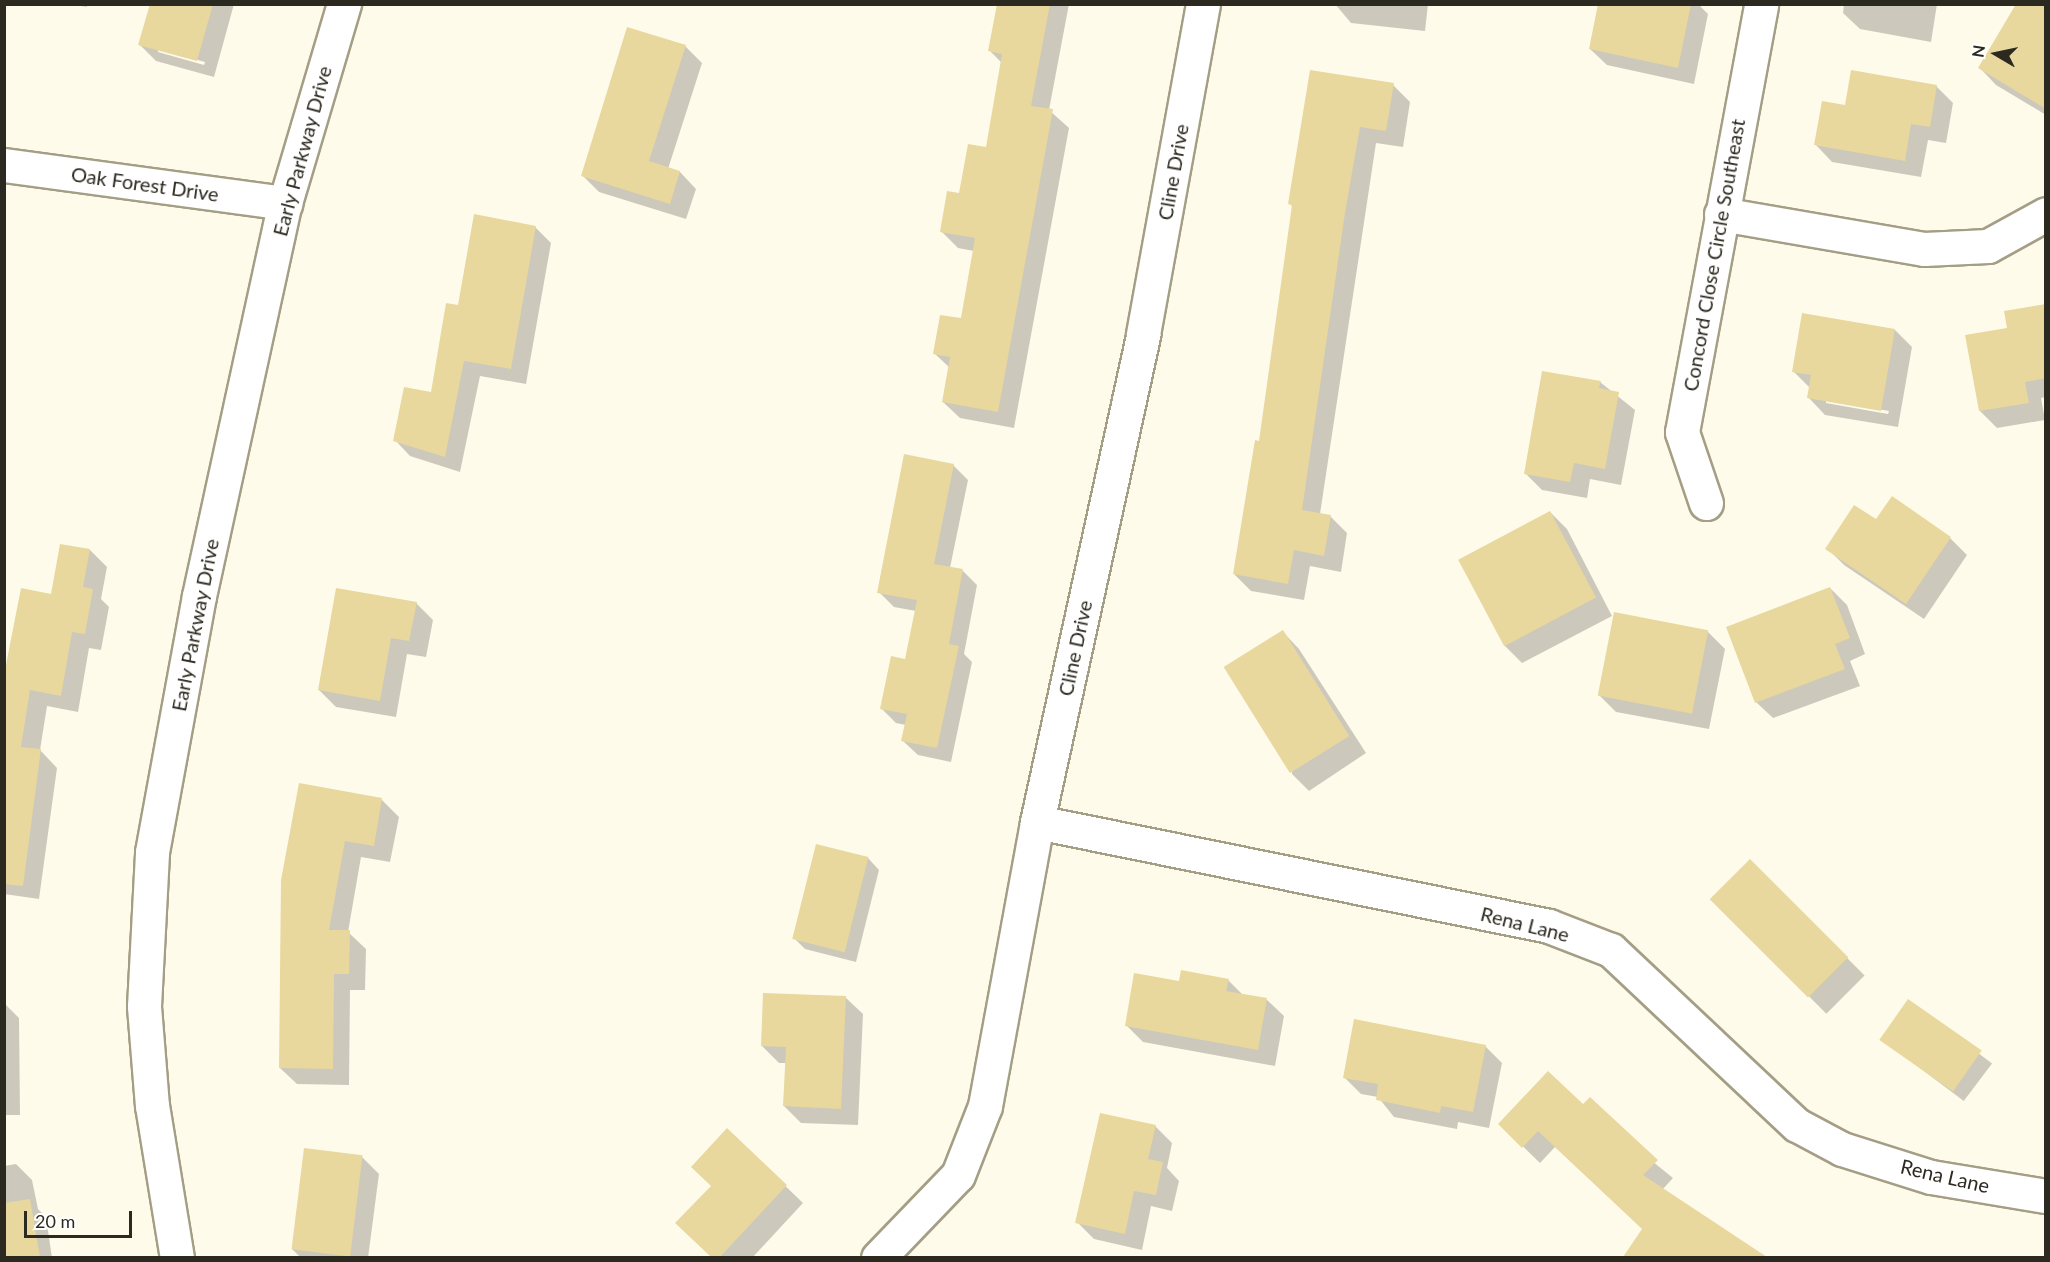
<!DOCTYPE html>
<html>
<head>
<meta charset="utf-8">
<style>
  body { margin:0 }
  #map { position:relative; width:2050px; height:1262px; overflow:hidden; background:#fffbeb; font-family:Lato,sans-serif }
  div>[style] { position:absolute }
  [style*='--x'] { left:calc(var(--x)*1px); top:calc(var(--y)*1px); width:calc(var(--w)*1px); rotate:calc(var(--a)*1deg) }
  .shadow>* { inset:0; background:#0003; transform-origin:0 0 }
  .building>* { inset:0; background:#e8d89d; transform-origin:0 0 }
  .roads { filter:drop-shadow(2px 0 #a49e85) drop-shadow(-2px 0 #a49e85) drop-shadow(0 2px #a49e85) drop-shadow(0 -2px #a49e85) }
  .minor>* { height:33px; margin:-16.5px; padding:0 16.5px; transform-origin:16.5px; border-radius:16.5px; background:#fff }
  span { translate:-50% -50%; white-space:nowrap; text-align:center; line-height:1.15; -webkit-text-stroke:4.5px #fff; paint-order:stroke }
  .street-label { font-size:20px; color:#2c2a20 }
  .frame { position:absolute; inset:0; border:6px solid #2c2a20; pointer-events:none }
  .north { position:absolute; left:1966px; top:24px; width:60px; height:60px; -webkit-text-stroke:4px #fff; paint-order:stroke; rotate:279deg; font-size:16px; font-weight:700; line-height:24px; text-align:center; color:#2c2a20 }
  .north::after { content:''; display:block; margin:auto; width:21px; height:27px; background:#2c2a20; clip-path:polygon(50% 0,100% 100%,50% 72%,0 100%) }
  .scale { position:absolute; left:24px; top:1211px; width:108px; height:27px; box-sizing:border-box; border:3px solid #2c2a20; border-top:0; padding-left:8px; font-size:18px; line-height:21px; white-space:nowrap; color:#2c2a20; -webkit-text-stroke:4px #fff; paint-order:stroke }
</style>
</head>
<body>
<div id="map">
  <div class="shadow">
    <i style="clip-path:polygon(69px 4px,87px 4px,87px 7px)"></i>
    <i style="clip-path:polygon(evenodd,151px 4px,234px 4px,214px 77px,156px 61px,140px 45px,151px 4px,158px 49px,205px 62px,204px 65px,158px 52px,158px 49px)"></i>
    <i style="clip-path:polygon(998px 4px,1069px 4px,1049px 110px,1069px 128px,1014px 428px,960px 418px,943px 402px,950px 368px,934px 353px,962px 320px,974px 251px,958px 248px,942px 232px,988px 149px,1002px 63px,990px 51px)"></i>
    <i style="clip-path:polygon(1335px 4px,1428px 4px,1425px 31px,1351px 23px)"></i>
    <i style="clip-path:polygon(1599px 4px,1698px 4px,1708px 14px,1694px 84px,1607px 65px,1590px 49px)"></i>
    <i style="clip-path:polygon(1844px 4px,1937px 4px,1931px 42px,1860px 29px,1843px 13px)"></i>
    <i style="clip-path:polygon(2046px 12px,2046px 115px,1996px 85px,1980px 68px)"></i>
    <i style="clip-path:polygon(685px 46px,702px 63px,668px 169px,680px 172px,696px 189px,686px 219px,599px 192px,582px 175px)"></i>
    <i style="clip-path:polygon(1393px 85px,1410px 102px,1403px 147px,1376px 143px,1320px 514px,1330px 516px,1347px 533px,1341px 572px,1310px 566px,1304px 600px,1251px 591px,1234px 574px,1260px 442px,1293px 207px,1290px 204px)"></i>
    <i style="clip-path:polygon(1936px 86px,1953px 103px,1946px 143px,1928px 140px,1921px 177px,1832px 162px,1816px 145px,1846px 107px)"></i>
    <i style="clip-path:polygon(535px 227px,551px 243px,526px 384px,480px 376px,460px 472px,410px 456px,395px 440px,432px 394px,459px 307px)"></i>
    <i style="clip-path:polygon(2046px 306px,2046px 397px,2041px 398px,2045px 420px,1997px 428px,1980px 411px,2009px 329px)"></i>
    <i style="clip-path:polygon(evenodd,1895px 330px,1912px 347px,1898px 427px,1825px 415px,1809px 398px,1810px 388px,1793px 371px,1895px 330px,1826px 400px,1889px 411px,1888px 414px,1826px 403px,1826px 400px)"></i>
    <i style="clip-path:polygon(1600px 382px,1635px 410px,1621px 485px,1590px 479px,1587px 498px,1542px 490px,1525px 473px)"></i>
    <i style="clip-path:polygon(953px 465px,968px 480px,950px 568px,963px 571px,977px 585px,964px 654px,972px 662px,951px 762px,918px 755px,903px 741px,906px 725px,896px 723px,881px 708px,906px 661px,916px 611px,894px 607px,879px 592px)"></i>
    <i style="clip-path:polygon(1550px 512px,1567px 529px,1612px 616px,1522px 663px,1505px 646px)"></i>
    <i style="clip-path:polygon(1950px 538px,1967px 555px,1924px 619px,1844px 565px,1827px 548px)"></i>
    <i style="clip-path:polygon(90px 550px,107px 567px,101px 599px,109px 607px,101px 650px,89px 648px,78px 712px,47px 706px,40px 750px,57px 768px,39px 899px,4px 894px,4px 684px,52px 595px)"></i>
    <i style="clip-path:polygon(1830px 588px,1847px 605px,1865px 654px,1850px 661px,1860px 686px,1773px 718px,1756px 702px)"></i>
    <i style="clip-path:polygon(416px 603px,433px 620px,426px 657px,407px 654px,396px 717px,336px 707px,319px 690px)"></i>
    <i style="clip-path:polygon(1615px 614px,1708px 632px,1725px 649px,1709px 729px,1616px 712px,1599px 695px)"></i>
    <i style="clip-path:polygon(1283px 632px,1299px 649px,1366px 753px,1309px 791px,1292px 774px)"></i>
    <i style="clip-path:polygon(300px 785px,382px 800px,399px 817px,390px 862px,361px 857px,348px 932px,366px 949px,365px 990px,350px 990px,349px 1085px,297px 1084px,280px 1068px)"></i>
    <i style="clip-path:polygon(868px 858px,879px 870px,856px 962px,805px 949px,794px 938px)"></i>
    <i style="left:1750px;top:861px;width:162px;height:54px;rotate:45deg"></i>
    <i style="clip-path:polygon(1228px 980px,1243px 995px,1267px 1000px,1284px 1016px,1275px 1066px,1143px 1042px,1127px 1026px,1180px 982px)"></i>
    <i style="clip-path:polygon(846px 998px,863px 1014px,858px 1125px,801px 1123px,784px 1106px,786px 1063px,779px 1063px,762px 1046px)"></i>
    <i style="left:1909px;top:1001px;width:104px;height:47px;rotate:37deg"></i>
    <i style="clip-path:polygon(4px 1003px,19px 1018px,20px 1115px,4px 1115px)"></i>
    <i style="clip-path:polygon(1485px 1046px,1502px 1063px,1489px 1128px,1458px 1122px,1457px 1129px,1394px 1117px,1378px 1097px,1361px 1094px,1344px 1077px)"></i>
    <i style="clip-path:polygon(1584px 1106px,1673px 1178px,1662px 1190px,1764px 1258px,1631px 1258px,1627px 1254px,1643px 1229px,1555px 1147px,1540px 1163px,1500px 1124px)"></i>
    <i style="clip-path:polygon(1155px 1126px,1172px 1143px,1167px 1168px,1179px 1181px,1172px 1211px,1151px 1206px,1142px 1250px,1094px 1239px,1077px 1222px)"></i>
    <i style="clip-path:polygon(727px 1130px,803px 1203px,752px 1258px,713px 1258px,678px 1223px,713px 1186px)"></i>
    <i style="clip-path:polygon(362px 1157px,379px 1174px,368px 1258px,301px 1258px,292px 1249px)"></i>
    <i style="clip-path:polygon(16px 1164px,32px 1180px,38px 1209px,46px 1217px,52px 1258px,4px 1258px,4px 1166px)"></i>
  </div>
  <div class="building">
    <i style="clip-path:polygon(150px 4px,213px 4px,197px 61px,138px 45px)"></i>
    <i style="clip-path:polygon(997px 4px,1050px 4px,1031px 106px,1053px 109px,998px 412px,942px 402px,950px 357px,933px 354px,940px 315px,961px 318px,975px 238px,940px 232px,947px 191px,959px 193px,968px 144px,986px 147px,1002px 54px,988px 51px)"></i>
    <i style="clip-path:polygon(1598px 4px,1691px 4px,1678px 68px,1589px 49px)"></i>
    <i style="clip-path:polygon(2016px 4px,2046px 4px,2046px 109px,1978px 68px)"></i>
    <i style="clip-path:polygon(627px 27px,686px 45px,649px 161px,680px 171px,670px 204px,581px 176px)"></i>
    <i style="clip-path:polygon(1310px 70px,1394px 83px,1386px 131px,1360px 127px,1345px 213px,1302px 510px,1331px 515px,1324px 556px,1294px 550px,1288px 584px,1233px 574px,1255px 440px,1259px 441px,1292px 205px,1288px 204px)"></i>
    <i style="clip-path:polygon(1851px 70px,1937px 85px,1930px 127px,1911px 124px,1905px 161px,1814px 145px,1822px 101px,1845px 105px)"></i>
    <i style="clip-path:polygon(474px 214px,536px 226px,511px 369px,464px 361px,445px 457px,393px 441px,404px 387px,431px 392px,446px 303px,458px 305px)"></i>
    <i style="clip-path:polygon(2046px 304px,2046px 378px,2025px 382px,2029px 403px,1979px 411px,1965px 335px,2007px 328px,2004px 311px)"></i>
    <i style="clip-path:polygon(1802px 313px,1895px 329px,1881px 411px,1807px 398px,1811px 375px,1792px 372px)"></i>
    <i style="clip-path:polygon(1542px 371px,1601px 381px,1599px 388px,1619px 392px,1605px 469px,1574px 463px,1570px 482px,1524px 474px)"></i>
    <i style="clip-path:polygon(904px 454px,954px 464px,934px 564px,963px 569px,949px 644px,959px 646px,937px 748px,901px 741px,907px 714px,880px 709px,891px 656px,905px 659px,917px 600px,877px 593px)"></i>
    <i style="clip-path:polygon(1892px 496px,1951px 537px,1906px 604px,1825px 549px,1854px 505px,1876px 519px)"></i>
    <i style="left:1550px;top:511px;width:98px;height:104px;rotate:62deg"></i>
    <i style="clip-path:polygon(60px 544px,90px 549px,83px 587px,93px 589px,85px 634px,72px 632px,61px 696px,30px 690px,21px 747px,41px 749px,23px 886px,4px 884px,4px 675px,21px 588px,51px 594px)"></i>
    <i style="clip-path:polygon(1830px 587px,1850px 638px,1835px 644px,1845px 669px,1755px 703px,1726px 627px)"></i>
    <i style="clip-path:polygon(336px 588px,417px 602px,409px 641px,391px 638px,380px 701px,318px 690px)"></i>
    <i style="left:1614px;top:612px;width:96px;height:85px;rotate:11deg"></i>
    <i style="left:1283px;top:630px;width:125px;height:70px;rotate:58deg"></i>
    <i style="clip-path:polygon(299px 783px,382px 798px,374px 846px,345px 841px,329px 930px,350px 930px,349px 974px,334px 974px,333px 1069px,279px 1068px,281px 880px)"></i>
    <i style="left:816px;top:844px;width:54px;height:98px;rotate:14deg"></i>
    <i style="left:1750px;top:859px;width:139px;height:57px;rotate:45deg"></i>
    <i style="clip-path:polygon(1181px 970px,1229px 979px,1226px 991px,1267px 998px,1258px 1050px,1125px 1026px,1134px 973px,1179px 981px)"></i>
    <i style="clip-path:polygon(763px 993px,846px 996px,841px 1109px,783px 1106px,786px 1047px,761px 1046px)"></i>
    <i style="left:1908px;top:999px;width:90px;height:50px;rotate:35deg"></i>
    <i style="clip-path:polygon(1354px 1019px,1486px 1045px,1473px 1112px,1441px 1106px,1440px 1113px,1376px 1100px,1378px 1084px,1343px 1078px)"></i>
    <i style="clip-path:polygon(1548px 1071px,1583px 1104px,1590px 1097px,1658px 1160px,1643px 1175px,1767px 1257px,1623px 1257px,1642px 1229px,1538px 1131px,1522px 1148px,1498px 1124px)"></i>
    <i style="clip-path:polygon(1100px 1113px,1156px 1125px,1148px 1159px,1163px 1162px,1156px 1195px,1134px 1191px,1125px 1234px,1075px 1223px)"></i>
    <i style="clip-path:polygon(727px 1128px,787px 1185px,720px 1257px,711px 1257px,675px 1223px,711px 1186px,691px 1167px)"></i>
    <i style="left:304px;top:1148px;width:59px;height:102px;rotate:7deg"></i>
    <i style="clip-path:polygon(30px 1199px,40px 1257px,4px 1257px,4px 1203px)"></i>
  </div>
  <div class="roads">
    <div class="minor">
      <i style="--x:4;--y:165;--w:284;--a:7.7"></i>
      <i style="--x:1721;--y:214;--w:206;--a:9.8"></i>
      <i style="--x:1924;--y:249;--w:64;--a:-2.7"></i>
      <i style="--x:1988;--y:246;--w:66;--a:-28.9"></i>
      <i style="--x:1706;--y:503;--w:75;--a:-108.7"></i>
      <i style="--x:1682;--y:432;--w:435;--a:-79.5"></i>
      <i style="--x:1037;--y:822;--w:522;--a:11.48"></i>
      <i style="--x:1549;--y:926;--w:66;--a:21.2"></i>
      <i style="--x:1611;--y:950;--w:255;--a:43.3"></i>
      <i style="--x:1797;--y:1125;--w:51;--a:28.1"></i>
      <i style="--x:1842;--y:1149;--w:93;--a:17.5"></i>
      <i style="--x:1931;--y:1177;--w:117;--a:9.4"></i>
      <i style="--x:177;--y:1258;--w:154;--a:-99.3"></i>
      <i style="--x:152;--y:1106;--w:100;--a:-94.6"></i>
      <i style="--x:144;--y:1006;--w:154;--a:-87"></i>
      <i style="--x:152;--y:852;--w:260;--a:-79.6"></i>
      <i style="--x:199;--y:596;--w:402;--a:-77.7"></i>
      <i style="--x:285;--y:203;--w:208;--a:-73.5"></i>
      <i style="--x:878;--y:1258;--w:115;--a:-46.1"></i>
      <i style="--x:958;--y:1175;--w:74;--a:-68.6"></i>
      <i style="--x:985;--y:1106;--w:289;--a:-79.6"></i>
      <i style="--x:1037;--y:822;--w:499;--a:-77.7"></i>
      <i style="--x:1143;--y:334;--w:335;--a:-79.7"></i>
    </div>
  </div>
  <div class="street-label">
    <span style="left:302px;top:151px;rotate:-75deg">Early Parkway Drive</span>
    <span style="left:1173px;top:172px;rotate:-80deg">Cline Drive</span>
    <span style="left:145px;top:184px;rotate:8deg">Oak Forest Drive</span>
    <span style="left:1714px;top:255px;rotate:-80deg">Concord Close Circle Southeast</span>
    <span style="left:195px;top:625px;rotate:-79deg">Early Parkway Drive</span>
    <span style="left:1075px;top:648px;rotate:-78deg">Cline Drive</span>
    <span style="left:1525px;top:924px;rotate:14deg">Rena Lane</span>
    <span style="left:1945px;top:1176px;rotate:13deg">Rena Lane</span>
  </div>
  <div class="frame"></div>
  <div class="north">N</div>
  <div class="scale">20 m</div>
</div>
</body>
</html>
